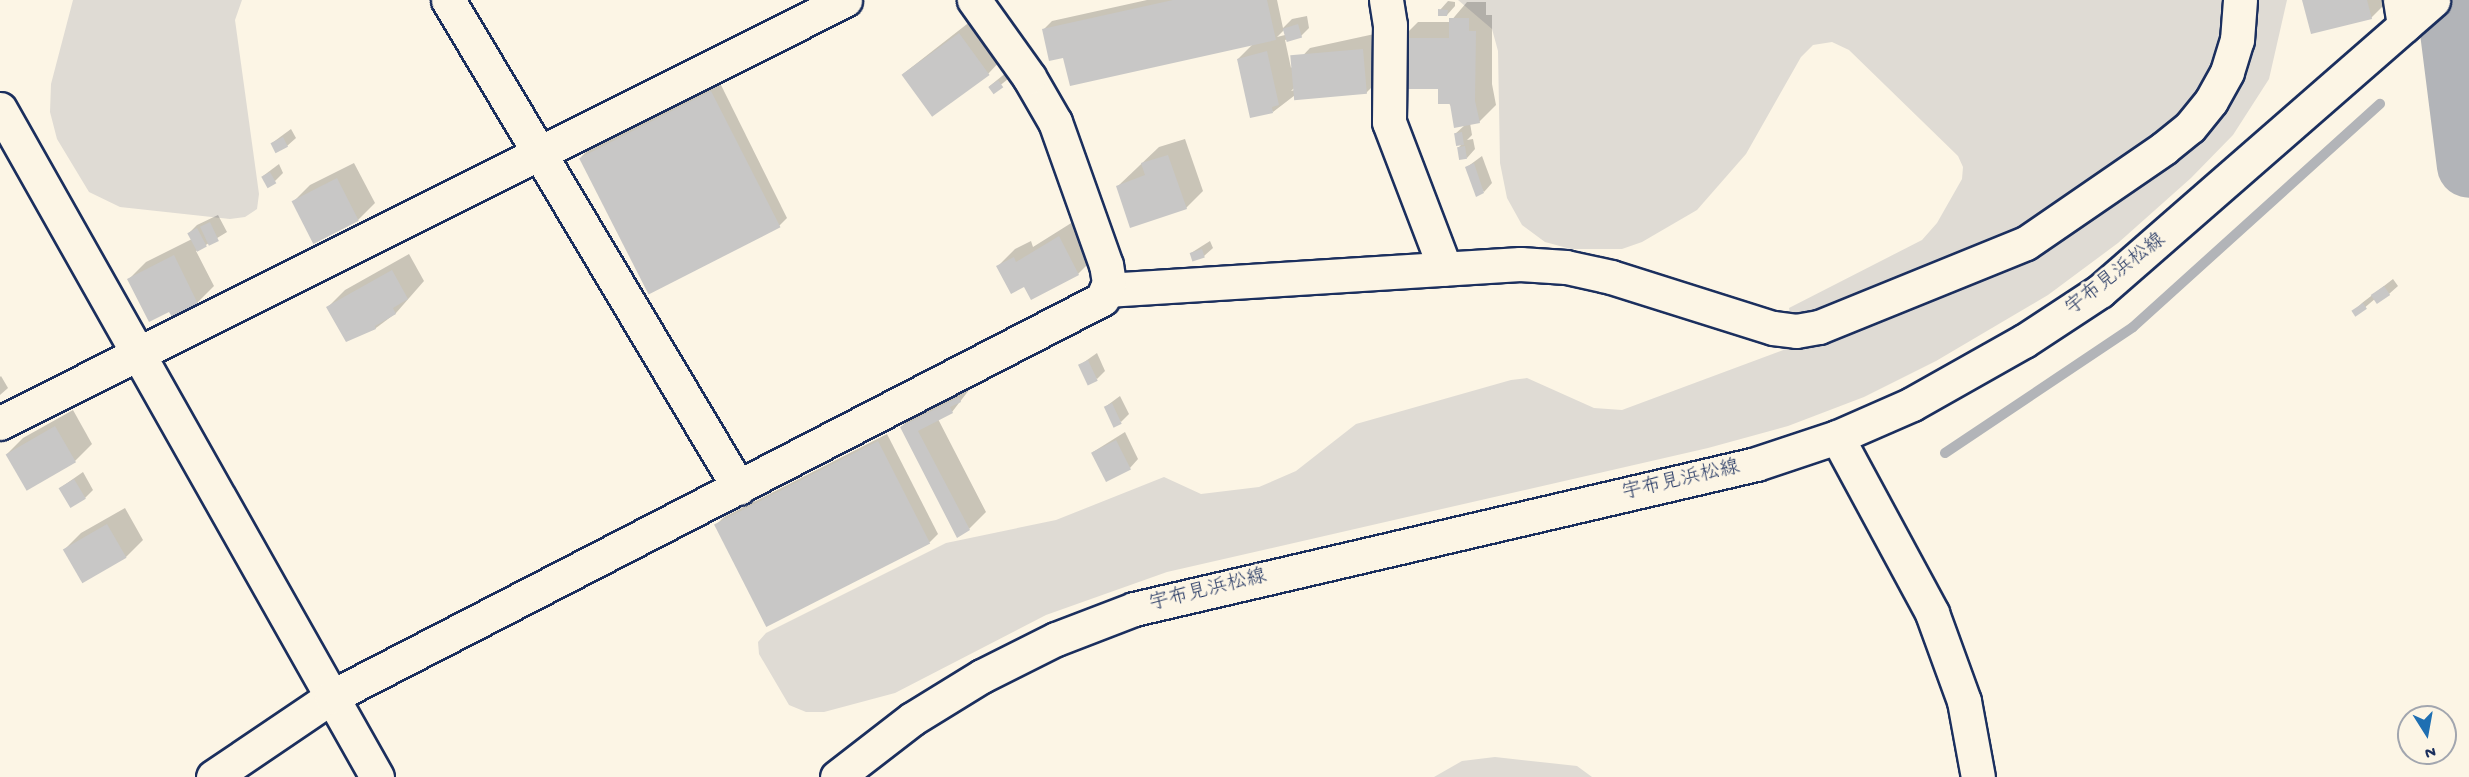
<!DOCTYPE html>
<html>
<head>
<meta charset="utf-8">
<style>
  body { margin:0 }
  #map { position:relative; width:2469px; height:777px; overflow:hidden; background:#fcf5e5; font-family:"Gochi Hand","Klee One",sans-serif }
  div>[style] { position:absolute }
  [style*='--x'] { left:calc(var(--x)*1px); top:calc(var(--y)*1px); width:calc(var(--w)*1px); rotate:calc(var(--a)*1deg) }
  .green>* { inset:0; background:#dfdbd4 }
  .shadow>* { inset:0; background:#0003; transform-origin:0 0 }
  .stream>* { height:10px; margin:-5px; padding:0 5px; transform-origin:5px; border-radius:5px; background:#b2b4b8 }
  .river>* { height:64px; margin:-32px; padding:0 32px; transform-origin:32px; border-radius:32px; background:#b2b4b8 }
  .building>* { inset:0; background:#c8c7c6; transform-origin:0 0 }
  .roads { filter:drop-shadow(2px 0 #1b2f5e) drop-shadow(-2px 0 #1b2f5e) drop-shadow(0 2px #1b2f5e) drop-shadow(0 -2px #1b2f5e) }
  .minor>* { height:33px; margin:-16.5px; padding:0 16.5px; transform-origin:16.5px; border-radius:16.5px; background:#fcf5e5 }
  .major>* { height:33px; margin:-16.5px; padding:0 16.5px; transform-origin:16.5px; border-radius:16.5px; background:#fcf5e5 }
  span { translate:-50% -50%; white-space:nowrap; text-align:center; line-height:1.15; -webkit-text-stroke:5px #fcf5e5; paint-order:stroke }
  .street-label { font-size:20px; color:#1b2f5e }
  .north { position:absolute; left:2397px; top:705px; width:60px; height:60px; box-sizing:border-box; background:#fcf5e5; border:2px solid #a2a6af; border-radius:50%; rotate:169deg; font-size:16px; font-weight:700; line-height:24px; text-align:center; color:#1b2f5e }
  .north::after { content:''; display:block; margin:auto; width:21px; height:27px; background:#1f6fb2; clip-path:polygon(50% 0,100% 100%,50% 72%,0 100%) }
</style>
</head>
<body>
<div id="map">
  <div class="green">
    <i style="clip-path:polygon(73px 0,242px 0,235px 20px,259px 194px,257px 209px,245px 217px,230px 219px,120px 207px,89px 192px,57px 139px,50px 112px,51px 84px)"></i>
    <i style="clip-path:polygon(1458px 0,2287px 0,2269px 79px,2233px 135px,2191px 178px,2118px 243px,2048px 295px,1936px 361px,1864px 397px,1788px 426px,1708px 448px,1167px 572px,1046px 615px,895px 693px,824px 712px,806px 712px,789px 705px,759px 654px,758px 642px,766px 633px,946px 543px,1056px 520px,1164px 477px,1201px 494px,1259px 487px,1296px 471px,1356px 424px,1511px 380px,1527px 378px,1594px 408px,1622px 410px,1821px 336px,1790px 314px,1789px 308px,1922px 240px,1937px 223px,1962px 179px,1963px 167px,1958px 156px,1849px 50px,1832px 42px,1813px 45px,1801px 57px,1746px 154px,1697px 210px,1642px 242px,1622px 249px,1571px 249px,1545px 242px,1522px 225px,1507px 198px,1500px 163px,1498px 51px,1492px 29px)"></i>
    <i style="clip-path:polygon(1495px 757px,1577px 766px,1592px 777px,1434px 777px,1462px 761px)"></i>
  </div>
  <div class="shadow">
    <i style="clip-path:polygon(evenodd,1147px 0,1277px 0,1283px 28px,1292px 19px,1307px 16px,1309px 28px,1301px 36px,1285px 40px,1291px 68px,1310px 48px,1379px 33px,1383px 76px,1366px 93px,1299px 92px,1273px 112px,1238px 59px,1254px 43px,1065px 56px,1043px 30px,1052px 21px,1147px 0,1284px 30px,1285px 35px,1277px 37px,1284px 30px,1147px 0,1298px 84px,1299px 89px,1291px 91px,1298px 84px)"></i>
    <i style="clip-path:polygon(2304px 0,2388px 0,2388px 1px,2371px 18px)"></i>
    <i style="clip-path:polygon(1448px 1px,1455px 2px,1455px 6px,1447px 15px,1440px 10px)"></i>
    <i style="clip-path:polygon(1467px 2px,1486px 2px,1486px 15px,1492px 15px,1492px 84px,1496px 105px,1479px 122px,1470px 123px,1472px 135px,1467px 140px,1473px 139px,1475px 149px,1467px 158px,1458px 148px,1463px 143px,1455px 134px,1465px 125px,1401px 39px,1418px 22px,1450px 22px)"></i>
    <i style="clip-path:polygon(976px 17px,1004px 57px,988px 74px,903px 74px)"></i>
    <i style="left:1007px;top:72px;width:6px;height:23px;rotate:51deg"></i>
    <i style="clip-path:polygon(720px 83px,787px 218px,779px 226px,581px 157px,589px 149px)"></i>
    <i style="clip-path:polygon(291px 129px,296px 138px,287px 146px,272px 143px)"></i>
    <i style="clip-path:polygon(1185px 139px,1203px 191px,1186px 208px,1118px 186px,1159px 147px)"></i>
    <i style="clip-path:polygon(1482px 156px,1492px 183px,1484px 192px,1467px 167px)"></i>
    <i style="clip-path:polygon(354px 163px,375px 203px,358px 220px,293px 202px,310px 185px)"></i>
    <i style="clip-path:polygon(279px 164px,283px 173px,275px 181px,263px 176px)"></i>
    <i style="clip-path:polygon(218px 215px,227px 232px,196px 251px,214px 286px,197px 303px,170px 310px,129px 279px,146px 262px,192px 239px,189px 233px,197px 225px)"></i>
    <i style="clip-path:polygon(1076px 220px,1095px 257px,1078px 274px,1032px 298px,1024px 285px,998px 266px,1015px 249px,1031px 241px,1033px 247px)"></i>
    <i style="clip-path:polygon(1210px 241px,1213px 248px,1204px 256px,1191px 253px)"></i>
    <i style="clip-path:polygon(409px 254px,424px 281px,396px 313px,376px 328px,346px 340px,328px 307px,345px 290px)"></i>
    <i style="clip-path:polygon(2393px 279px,2398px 286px,2389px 294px,2378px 302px,2376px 298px,2356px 315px,2354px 311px,2362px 303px)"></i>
    <i style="clip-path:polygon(1097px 353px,1105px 371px,1097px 379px,1080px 365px)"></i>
    <i style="clip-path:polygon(1px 376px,8px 388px,0 395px,0 377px)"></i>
    <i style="clip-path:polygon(976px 381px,952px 412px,938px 419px,986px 512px,969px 529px,901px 427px,918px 410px)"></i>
    <i style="clip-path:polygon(1120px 396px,1129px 414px,1121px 422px,1105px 407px)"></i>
    <i style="clip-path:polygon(73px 410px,92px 444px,75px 461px,7px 454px,23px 438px)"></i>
    <i style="clip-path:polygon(1125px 432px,1138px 459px,1130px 468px,1093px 452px)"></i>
    <i style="clip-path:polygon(887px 434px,938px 534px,930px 542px,716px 525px,724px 517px)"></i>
    <i style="clip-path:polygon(83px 472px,93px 490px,85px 498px,60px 488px)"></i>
    <i style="clip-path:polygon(125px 508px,143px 540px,126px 557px,64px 550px,81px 533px)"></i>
  </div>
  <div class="stream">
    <i style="--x:2439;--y:96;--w:21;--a:-8"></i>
    <i style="--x:1945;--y:453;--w:226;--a:-33.8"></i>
    <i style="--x:2133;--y:327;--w:333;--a:-42.1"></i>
  </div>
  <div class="river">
    <i style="--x:2448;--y:0;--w:167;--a:82.8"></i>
  </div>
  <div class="building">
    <i style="clip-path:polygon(1173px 0,1267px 0,1276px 40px,1070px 86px,1063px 58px,1049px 61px,1042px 29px)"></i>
    <i style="clip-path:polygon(2302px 0,2367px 0,2372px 19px,2311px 34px)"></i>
    <i style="clip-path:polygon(1438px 9px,1448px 10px,1447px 16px,1438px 16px)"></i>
    <i style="clip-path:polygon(1449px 18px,1469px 18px,1469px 31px,1476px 31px,1475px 101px,1480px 123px,1454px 128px,1450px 104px,1438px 104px,1438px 89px,1400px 89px,1400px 38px,1449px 38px)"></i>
    <i style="left:1298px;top:24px;width:14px;height:16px;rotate:73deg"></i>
    <i style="left:959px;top:33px;width:52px;height:71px;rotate:54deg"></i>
    <i style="left:1363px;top:49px;width:45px;height:73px;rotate:85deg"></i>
    <i style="clip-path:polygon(1267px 51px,1279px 105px,1272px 107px,1273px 113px,1250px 118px,1237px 59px)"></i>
    <i style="left:998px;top:80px;width:9px;height:12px;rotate:54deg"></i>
    <i style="left:711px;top:91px;width:153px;height:148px;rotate:63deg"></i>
    <i style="left:1462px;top:132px;width:13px;height:8px;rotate:81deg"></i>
    <i style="left:283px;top:137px;width:11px;height:14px;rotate:63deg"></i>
    <i style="left:1465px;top:146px;width:13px;height:8px;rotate:81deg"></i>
    <i style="clip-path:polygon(1168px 155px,1187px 209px,1130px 228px,1116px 186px,1145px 175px,1141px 163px)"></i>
    <i style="clip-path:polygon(1474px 163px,1484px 193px,1476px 197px,1465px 167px)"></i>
    <i style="left:270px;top:172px;width:13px;height:10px;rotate:61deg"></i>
    <i style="left:337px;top:178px;width:48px;height:51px;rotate:63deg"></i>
    <i style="left:210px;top:222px;width:21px;height:11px;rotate:65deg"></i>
    <i style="left:197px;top:228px;width:21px;height:11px;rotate:62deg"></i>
    <i style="clip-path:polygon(1059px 236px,1079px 275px,1031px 300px,1024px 287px,1011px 294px,996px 266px,1014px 257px,1016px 262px)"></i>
    <i style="left:1202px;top:249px;width:9px;height:13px;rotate:72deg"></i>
    <i style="clip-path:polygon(174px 255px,198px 304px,172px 317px,169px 312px,149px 322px,127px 279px)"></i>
    <i style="clip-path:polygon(392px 270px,408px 299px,393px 308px,396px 314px,375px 326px,376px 329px,346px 342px,326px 307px)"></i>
    <i style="left:2384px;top:286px;width:11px;height:16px;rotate:56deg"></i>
    <i style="left:2363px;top:303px;width:7px;height:14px;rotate:56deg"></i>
    <i style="left:1088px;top:360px;width:23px;height:11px;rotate:65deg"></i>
    <i style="clip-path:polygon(959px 397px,961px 402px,950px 407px,953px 413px,918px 431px,970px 530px,957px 538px,900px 427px)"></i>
    <i style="left:1112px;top:403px;width:23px;height:9px;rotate:65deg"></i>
    <i style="left:55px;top:426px;width:42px;height:57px;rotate:60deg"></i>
    <i style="left:1116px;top:440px;width:33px;height:28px;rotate:63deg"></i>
    <i style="left:878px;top:441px;width:115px;height:184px;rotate:63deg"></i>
    <i style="left:74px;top:479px;width:23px;height:18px;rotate:59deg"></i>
    <i style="left:107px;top:524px;width:39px;height:51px;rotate:60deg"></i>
  </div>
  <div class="roads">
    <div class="minor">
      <i style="--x:448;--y:0;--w:568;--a:59.19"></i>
      <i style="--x:1386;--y:0;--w:25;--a:81"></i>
      <i style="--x:1390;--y:25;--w:97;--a:90.6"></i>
      <i style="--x:1389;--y:122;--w:157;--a:69.1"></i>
      <i style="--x:2400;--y:0;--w:26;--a:81"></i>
      <i style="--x:0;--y:109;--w:767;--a:60.56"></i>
      <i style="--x:1106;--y:290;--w:415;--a:-3.6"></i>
      <i style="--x:1520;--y:264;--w:46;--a:3.7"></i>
      <i style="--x:1566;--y:267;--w:46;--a:12.5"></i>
      <i style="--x:1611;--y:277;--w:170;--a:17.5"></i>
      <i style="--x:1773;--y:328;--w:23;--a:7"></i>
      <i style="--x:1796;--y:331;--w:23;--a:-10"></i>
      <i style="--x:1819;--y:327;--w:223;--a:-22.1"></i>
      <i style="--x:2026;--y:243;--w:168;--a:-34.5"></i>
      <i style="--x:2164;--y:148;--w:33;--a:-39"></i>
      <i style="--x:2190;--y:127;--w:33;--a:-51"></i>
      <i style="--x:2211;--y:101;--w:33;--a:-61"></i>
      <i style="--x:2227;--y:72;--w:34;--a:-73"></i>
      <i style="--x:2237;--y:40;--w:40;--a:-85.7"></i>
      <i style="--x:0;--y:423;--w:945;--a:-26.59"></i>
      <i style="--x:1837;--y:437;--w:200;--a:61.6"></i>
      <i style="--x:1932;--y:613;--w:94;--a:70"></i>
      <i style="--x:1964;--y:701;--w:77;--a:79.6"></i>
      <i style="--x:213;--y:777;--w:143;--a:-34.1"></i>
      <i style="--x:331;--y:697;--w:868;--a:-27.3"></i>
      <i style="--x:1102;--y:299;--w:17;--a:-66"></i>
      <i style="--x:1109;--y:283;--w:18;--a:-99"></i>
      <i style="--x:1106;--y:265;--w:152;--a:-109.6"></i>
      <i style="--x:1055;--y:122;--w:52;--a:-120"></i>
      <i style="--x:1029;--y:77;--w:95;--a:-125.5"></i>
    </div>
    <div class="major">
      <i style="--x:837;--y:777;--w:95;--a:-37.7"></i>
      <i style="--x:912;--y:719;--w:82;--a:-31.6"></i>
      <i style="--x:982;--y:676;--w:83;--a:-26.6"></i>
      <i style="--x:1056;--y:639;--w:84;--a:-21"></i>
      <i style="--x:1134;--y:609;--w:639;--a:-13.12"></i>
      <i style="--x:1756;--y:464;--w:85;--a:-18.4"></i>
      <i style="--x:1837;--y:437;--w:82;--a:-23.7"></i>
      <i style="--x:1912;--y:404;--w:129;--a:-29.4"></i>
      <i style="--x:2024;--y:341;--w:91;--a:-33.3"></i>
      <i style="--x:2100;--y:291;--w:442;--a:-41.1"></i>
    </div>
  </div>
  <div class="street-label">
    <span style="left:2116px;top:275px;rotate:-38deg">宇布見浜松線</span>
    <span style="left:1681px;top:481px;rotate:-13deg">宇布見浜松線</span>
    <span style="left:1208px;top:591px;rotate:-14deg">宇布見浜松線</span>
  </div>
  <div class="north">N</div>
</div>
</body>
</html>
